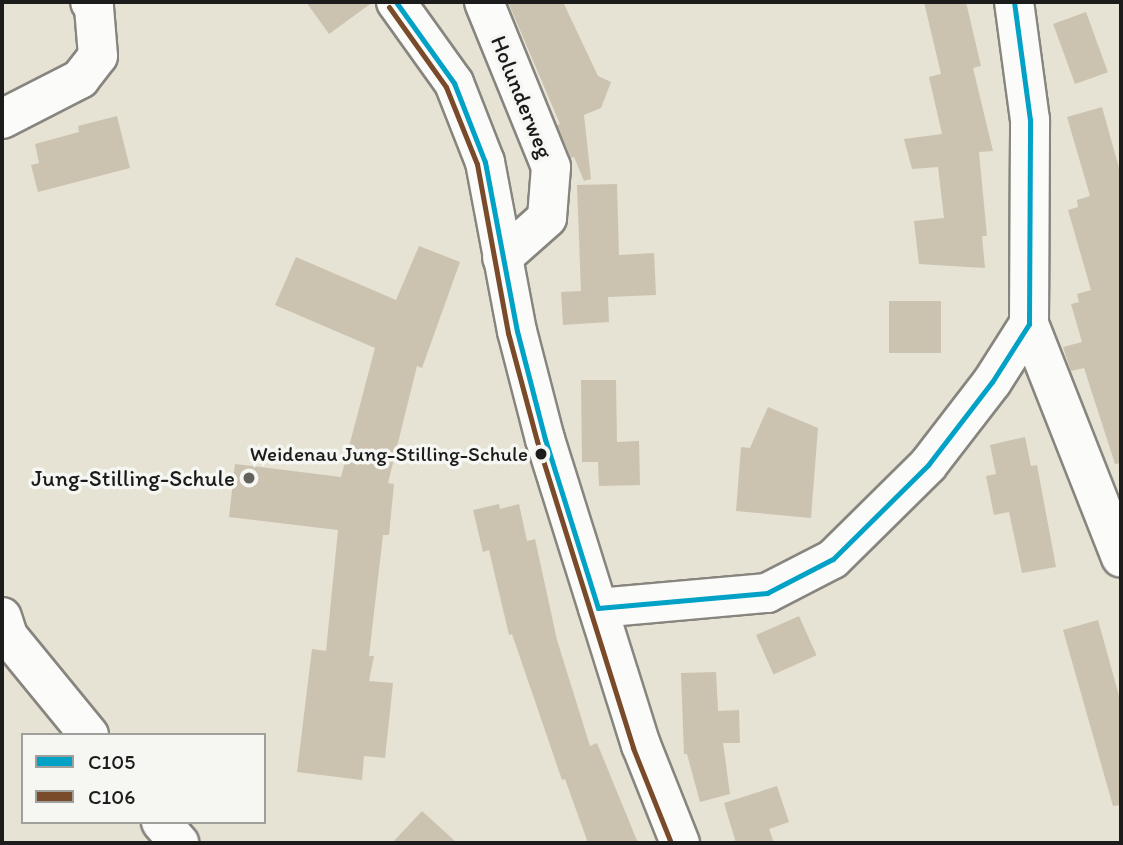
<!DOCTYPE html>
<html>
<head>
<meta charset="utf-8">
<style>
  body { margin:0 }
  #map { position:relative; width:1123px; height:845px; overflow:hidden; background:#e6e2d4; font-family:Itim,sans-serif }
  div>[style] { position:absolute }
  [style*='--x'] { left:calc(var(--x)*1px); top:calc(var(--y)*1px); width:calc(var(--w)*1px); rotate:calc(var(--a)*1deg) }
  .building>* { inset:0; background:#ccc2b0; transform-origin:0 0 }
  .path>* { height:4.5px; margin-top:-2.25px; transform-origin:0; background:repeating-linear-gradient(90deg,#b8b8b5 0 2px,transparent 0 7px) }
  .roads { filter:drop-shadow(2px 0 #87857e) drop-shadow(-2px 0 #87857e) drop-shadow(0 2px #87857e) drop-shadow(0 -2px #87857e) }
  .minor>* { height:38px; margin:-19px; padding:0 19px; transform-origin:19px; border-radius:19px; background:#fbfbf9 }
  .bus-1>* { height:5px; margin:-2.5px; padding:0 2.5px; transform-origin:2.5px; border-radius:2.5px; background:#01a2c5 }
  .bus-2>* { height:5px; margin:-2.5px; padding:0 2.5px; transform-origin:2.5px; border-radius:2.5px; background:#7a4b2a }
  .dots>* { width:19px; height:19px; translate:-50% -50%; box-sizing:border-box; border:4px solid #f6f6f2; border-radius:50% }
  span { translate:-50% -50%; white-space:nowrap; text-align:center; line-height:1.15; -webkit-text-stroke:7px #f6f6f2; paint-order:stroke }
  .bus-label { font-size:21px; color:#1c1c1c }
  .right { translate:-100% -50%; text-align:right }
  .street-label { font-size:23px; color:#1c1c1c }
  .poi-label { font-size:23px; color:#1c1c1c }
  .frame { position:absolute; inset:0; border:4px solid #1c1c1c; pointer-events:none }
  .legend { position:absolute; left:21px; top:733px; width:245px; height:91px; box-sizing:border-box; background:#f6f6f2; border:2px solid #9f9f9c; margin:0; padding:9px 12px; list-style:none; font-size:21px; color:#1c1c1c }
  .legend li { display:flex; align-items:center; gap:14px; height:35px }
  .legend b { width:35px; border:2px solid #9f9f9c }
</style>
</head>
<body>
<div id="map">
  <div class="building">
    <i style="clip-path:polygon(306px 2px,373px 2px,329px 34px)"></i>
    <i style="clip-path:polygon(508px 2px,563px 2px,598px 76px,611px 82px,601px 108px,584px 115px,591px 179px,584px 181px,574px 157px,571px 158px,557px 125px,560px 124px)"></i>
    <i style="clip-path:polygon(924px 2px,966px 2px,981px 66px,973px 68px,993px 151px,979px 152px,987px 236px,982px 236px,985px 268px,919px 264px,914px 221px,944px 218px,938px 167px,912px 169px,904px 139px,942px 134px,929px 77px,941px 74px)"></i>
    <i style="left:1086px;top:12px;width:64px;height:35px;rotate:70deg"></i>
    <i style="clip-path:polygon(1102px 107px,1121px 175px,1121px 463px,1115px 464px,1084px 368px,1071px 371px,1063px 347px,1082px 342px,1071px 304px,1079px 302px,1077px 294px,1091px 290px,1068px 210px,1078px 207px,1077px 200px,1090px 196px,1067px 117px)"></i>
    <i style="clip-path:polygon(117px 116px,130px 168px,38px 192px,31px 165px,39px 163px,35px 144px,79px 132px,78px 126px)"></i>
    <i style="clip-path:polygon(617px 184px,619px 255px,654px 253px,656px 295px,608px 297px,609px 322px,563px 325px,561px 292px,581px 291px,577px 185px)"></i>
    <i style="clip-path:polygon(419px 246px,460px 262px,422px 368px,417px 366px,388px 483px,394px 484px,389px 535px,383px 535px,369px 656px,374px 656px,369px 681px,393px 683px,385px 758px,364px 756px,362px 780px,297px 772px,312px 649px,326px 651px,338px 530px,229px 517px,235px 464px,341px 477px,375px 348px,275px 305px,296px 257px,396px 300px)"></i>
    <i style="left:941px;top:301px;width:52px;height:52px;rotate:90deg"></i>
    <i style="clip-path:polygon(581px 380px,616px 380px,617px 442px,639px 441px,640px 485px,599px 486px,598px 462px,582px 462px)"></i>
    <i style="clip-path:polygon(768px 407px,818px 428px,811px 518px,736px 511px,741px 447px,750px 448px)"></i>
    <i style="clip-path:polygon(1025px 437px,1031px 466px,1037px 465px,1056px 567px,1022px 573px,1009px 512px,994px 515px,986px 476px,996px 474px,990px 445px)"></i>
    <i style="clip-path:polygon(499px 504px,500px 509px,519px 504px,527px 541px,535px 539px,557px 640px,590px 746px,597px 743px,638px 843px,588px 843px,565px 779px,562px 780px,512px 634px,509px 635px,489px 550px,483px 552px,473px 510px)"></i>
    <i style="left:799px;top:616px;width:43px;height:47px;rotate:66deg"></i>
    <i style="clip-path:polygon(1098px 620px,1121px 703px,1121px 805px,1113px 806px,1063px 630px)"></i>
    <i style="clip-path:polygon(716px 672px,718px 711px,739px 710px,740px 743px,723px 743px,730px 794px,700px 802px,687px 754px,684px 754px,681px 673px)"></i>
    <i style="clip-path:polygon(777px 786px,789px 822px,769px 829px,774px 843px,736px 843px,724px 803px)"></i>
    <i style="clip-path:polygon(422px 811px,457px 843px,392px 843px)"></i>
  </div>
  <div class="path">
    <i style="--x:310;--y:843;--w:4;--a:-76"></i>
  </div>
  <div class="roads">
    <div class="minor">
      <i style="--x:396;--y:2;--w:100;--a:54.4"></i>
      <i style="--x:454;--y:83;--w:85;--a:68.6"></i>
      <i style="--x:485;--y:162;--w:172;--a:79.3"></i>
      <i style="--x:517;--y:331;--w:112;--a:75.5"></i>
      <i style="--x:545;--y:439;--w:321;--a:72.6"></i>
      <i style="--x:641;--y:745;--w:105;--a:68.3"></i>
      <i style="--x:484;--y:2;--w:178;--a:67.9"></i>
      <i style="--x:551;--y:167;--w:51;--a:94.5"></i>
      <i style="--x:547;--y:218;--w:60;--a:138.4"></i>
      <i style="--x:2;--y:119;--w:88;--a:-27.1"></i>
      <i style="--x:80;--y:79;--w:29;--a:-52"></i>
      <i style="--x:98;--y:56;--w:49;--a:-94.7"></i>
      <i style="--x:94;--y:7;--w:6;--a:-129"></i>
      <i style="--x:1029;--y:324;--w:251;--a:68.5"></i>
      <i style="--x:598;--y:608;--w:170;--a:-5.1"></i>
      <i style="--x:767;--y:593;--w:74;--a:-27.3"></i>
      <i style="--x:833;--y:559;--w:134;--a:-44.7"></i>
      <i style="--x:928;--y:465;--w:105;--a:-52.4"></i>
      <i style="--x:992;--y:382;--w:69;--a:-57.5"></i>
      <i style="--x:1029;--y:324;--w:204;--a:-89.7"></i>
      <i style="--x:1030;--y:120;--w:119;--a:-97.7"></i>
      <i style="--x:2;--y:617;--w:20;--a:72"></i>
      <i style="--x:8;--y:636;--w:128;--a:50.7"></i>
      <i style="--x:161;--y:822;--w:28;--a:49"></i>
    </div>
  </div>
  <div class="bus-1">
    <i style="--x:396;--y:2;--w:100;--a:54.4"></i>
    <i style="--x:454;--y:83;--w:85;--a:68.6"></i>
    <i style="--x:485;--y:162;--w:172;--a:79.3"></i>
    <i style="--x:517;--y:331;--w:112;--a:75.5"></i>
    <i style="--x:545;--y:439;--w:177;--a:72.6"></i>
    <i style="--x:598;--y:608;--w:170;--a:-5.1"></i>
    <i style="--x:767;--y:593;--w:74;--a:-27.3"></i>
    <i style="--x:833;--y:559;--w:134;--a:-44.7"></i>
    <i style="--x:928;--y:465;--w:105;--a:-52.4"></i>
    <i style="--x:992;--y:382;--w:69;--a:-57.5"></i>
    <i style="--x:1029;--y:324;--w:204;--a:-89.7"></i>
    <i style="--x:1030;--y:120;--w:119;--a:-97.7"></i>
  </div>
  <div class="bus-2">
    <i style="--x:389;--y:7;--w:98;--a:54.5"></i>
    <i style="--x:446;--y:87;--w:83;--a:68.1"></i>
    <i style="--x:477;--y:164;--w:172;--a:79.6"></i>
    <i style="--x:508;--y:333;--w:112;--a:75"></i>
    <i style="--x:537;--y:441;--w:322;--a:72.6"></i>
    <i style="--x:633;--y:748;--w:102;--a:68.2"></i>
  </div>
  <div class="dots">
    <i style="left:541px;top:454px;background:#1c1c1c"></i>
    <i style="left:249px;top:478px;background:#63615c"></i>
  </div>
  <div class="bus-label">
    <span class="right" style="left:528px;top:454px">Weidenau Jung-Stilling-Schule</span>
  </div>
  <div class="street-label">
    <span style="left:522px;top:97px;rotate:68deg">Holunderweg</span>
  </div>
  <div class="poi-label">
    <span class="right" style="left:235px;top:478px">Jung-Stilling-Schule</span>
  </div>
  <div class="frame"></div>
  <ul class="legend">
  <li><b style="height:9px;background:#01a2c5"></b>C105</li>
  <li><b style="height:9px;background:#7a4b2a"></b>C106</li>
  </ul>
</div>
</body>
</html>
